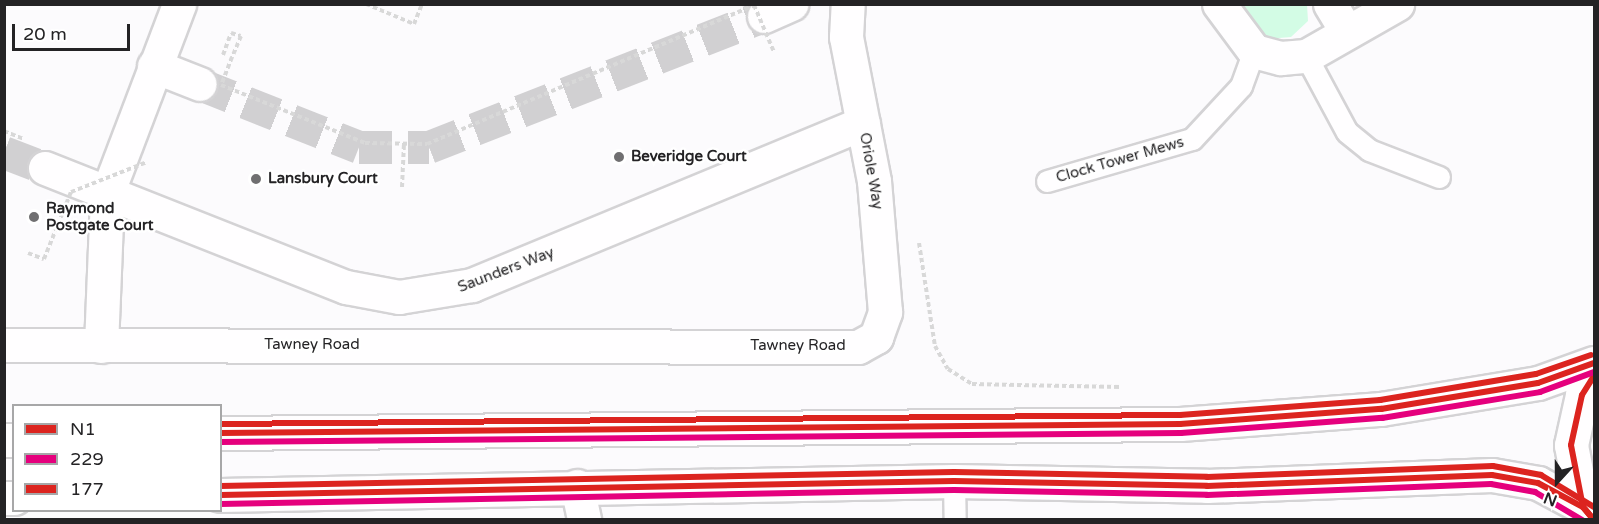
<!DOCTYPE html>
<html>
<head>
<meta charset="utf-8">
<style>
  body { margin:0 }
  #map { position:relative; width:1599px; height:524px; overflow:hidden; background:#fcfbfd; font-family:"Varela Round",sans-serif }
  div>[style] { position:absolute }
  [style*='--x'] { left:calc(var(--x)*1px); top:calc(var(--y)*1px); width:calc(var(--w)*1px); rotate:calc(var(--a)*1deg) }
  .green>* { inset:0; background:#d3fce5 }
  .street-tunnel>* { height:33px; margin-top:-16.5px; transform-origin:0; background:repeating-linear-gradient(90deg,#d1d0d2 0 33px,transparent 0 49px) }
  .path>* { height:4px; margin-top:-2px; transform-origin:0; background:repeating-linear-gradient(90deg,#d8d8d8 0 4.5px,transparent 0 7.5px) }
  .roads { filter:drop-shadow(2px 0 #d4d3d5) drop-shadow(-2px 0 #d4d3d5) drop-shadow(0 2px #d4d3d5) drop-shadow(0 -2px #d4d3d5) }
  .lane>* { height:21px; margin:-10.5px; padding:0 10.5px; transform-origin:10.5px; border-radius:10.5px; background:#fffeff }
  .street>* { height:33px; margin:-16.5px; padding:0 16.5px; transform-origin:16.5px; border-radius:16.5px; background:#fffeff }
  .primary>* { height:33px; margin:-16.5px; padding:0 16.5px; transform-origin:16.5px; border-radius:16.5px; background:#fffeff }
  .path-bridge>* { height:4px; margin-top:-2px; transform-origin:0; background:repeating-linear-gradient(90deg,#d8d8d8 0 4.5px,transparent 0 7.5px) }
  .bus-1>* { height:6px; margin:-3px; padding:0 3px; transform-origin:3px; border-radius:3px; background:#dc241f }
  .bus-2>* { height:6px; margin:-3px; padding:0 3px; transform-origin:3px; border-radius:3px; background:#e5007d }
  .bus-3>* { height:6px; margin:-3px; padding:0 3px; transform-origin:3px; border-radius:3px; background:#dc241f }
  .dots>* { width:16px; height:16px; translate:-50% -50%; box-sizing:border-box; border:3px solid #fff; border-radius:50% }
  span { translate:-50% -50%; white-space:nowrap; text-align:center; line-height:1.15; -webkit-text-stroke:5px #fff; paint-order:stroke }
  .poi-label { font-size:15px; color:#242325; font-weight:700 }
  .left { translate:0 -50%; text-align:left }
  .street-label { font-size:15px; color:#242325 }
  .frame { position:absolute; inset:0; border:6px solid #242325; pointer-events:none }
  .legend { position:absolute; left:12px; top:404px; width:210px; height:108px; box-sizing:border-box; background:#fff; border:2px solid #a7a7a8; margin:0; padding:8px 10px; list-style:none; font-size:18px; color:#242325 }
  .legend li { display:flex; align-items:center; gap:12px; height:30px }
  .legend b { width:30px; border:2px solid #a7a7a8 }
  .north { position:absolute; left:1527px; top:452px; width:60px; height:60px; -webkit-text-stroke:4px #fff; paint-order:stroke; rotate:201deg; font-size:16px; font-weight:700; line-height:24px; text-align:center; color:#242325 }
  .north::after { content:''; display:block; margin:auto; width:21px; height:27px; background:#242325; clip-path:polygon(50% 0,100% 100%,50% 72%,0 100%) }
  .scale { position:absolute; left:12px; top:24px; width:118px; height:27px; box-sizing:border-box; border:3px solid #242325; border-top:0; padding-left:8px; font-size:18px; line-height:21px; white-space:nowrap; color:#242325; -webkit-text-stroke:4px #fff; paint-order:stroke }
</style>
</head>
<body>
<div id="map">
  <div class="green">
    <i style="clip-path:polygon(1233px 5px,1307px 5px,1308px 21px,1291px 37px,1267px 39px)"></i>
  </div>
  <div class="street-tunnel">
    <i style="--x:200;--y:84;--w:171;--a:21.6"></i>
    <i style="--x:359;--y:147;--w:70;--a:0"></i>
    <i style="--x:429;--y:147;--w:360;--a:-21.4"></i>
    <i style="--x:4;--y:152;--w:44;--a:21.3"></i>
  </div>
  <div class="path">
    <i style="--x:366;--y:4;--w:52;--a:22.6"></i>
    <i style="--x:414;--y:24;--w:22;--a:-68"></i>
    <i style="--x:223;--y:55;--w:23;--a:-70"></i>
    <i style="--x:231;--y:33;--w:10;--a:17"></i>
    <i style="--x:241;--y:36;--w:23;--a:113"></i>
    <i style="--x:4;--y:131;--w:22;--a:22"></i>
    <i style="--x:919;--y:243;--w:104;--a:81.2"></i>
    <i style="--x:935;--y:346;--w:26;--a:61"></i>
    <i style="--x:948;--y:369;--w:28;--a:32"></i>
    <i style="--x:972;--y:384;--w:149;--a:1.2"></i>
  </div>
  <div class="roads">
    <div class="lane">
      <i style="--x:1306;--y:56;--w:86;--a:61.7"></i>
      <i style="--x:1347;--y:132;--w:28;--a:39"></i>
      <i style="--x:1369;--y:150;--w:75;--a:21.1"></i>
      <i style="--x:1047;--y:181;--w:151;--a:-16.2"></i>
      <i style="--x:1192;--y:139;--w:72;--a:-47.2"></i>
      <i style="--x:1241;--y:86;--w:37;--a:-70"></i>
      <i style="--x:954;--y:481;--w:39;--a:89"></i>
    </div>
    <div class="street">
      <i style="--x:1219;--y:4;--w:59;--a:53.3"></i>
      <i style="--x:1254;--y:51;--w:28;--a:15"></i>
      <i style="--x:1281;--y:58;--w:25;--a:-5"></i>
      <i style="--x:1306;--y:56;--w:105;--a:-29.7"></i>
      <i style="--x:1330;--y:4;--w:31;--a:59"></i>
      <i style="--x:764;--y:16;--w:30;--a:-24"></i>
      <i style="--x:154;--y:66;--w:49;--a:21.4"></i>
      <i style="--x:45;--y:168;--w:324;--a:21.6"></i>
      <i style="--x:346;--y:287;--w:54;--a:10.7"></i>
      <i style="--x:399;--y:297;--w:74;--a:-9.3"></i>
      <i style="--x:472;--y:285;--w:423;--a:-22.5"></i>
      <i style="--x:4;--y:345;--w:854;--a:0.13"></i>
      <i style="--x:858;--y:347;--w:21;--a:-29"></i>
      <i style="--x:876;--y:337;--w:27;--a:-70"></i>
      <i style="--x:885;--y:312;--w:131;--a:-94.8"></i>
      <i style="--x:874;--y:181;--w:147;--a:-101"></i>
      <i style="--x:846;--y:37;--w:33;--a:-87"></i>
      <i style="--x:101;--y:346;--w:152;--a:-87.7"></i>
      <i style="--x:107;--y:194;--w:203;--a:-69.2"></i>
      <i style="--x:577;--y:486;--w:35;--a:78"></i>
    </div>
    <div class="primary">
      <i style="--x:220;--y:433;--w:960;--a:-0.54"></i>
      <i style="--x:1180;--y:424;--w:202;--a:-4.3"></i>
      <i style="--x:1381;--y:409;--w:159;--a:-9.4"></i>
      <i style="--x:1538;--y:383;--w:59;--a:-19.7"></i>
      <i style="--x:4;--y:440;--w:10;--a:0"></i>
      <i style="--x:220;--y:495;--w:734;--a:-1.09"></i>
      <i style="--x:954;--y:481;--w:253;--a:1.1"></i>
      <i style="--x:1207;--y:486;--w:285;--a:-2.2"></i>
      <i style="--x:1492;--y:475;--w:47;--a:9.9"></i>
      <i style="--x:1538;--y:483;--w:51;--a:28.1"></i>
      <i style="--x:1583;--y:507;--w:17;--a:50"></i>
      <i style="--x:4;--y:498;--w:10;--a:0"></i>
      <i style="--x:1583;--y:507;--w:63;--a:-101"></i>
      <i style="--x:1571;--y:445;--w:51;--a:-77.6"></i>
      <i style="--x:1582;--y:395;--w:22;--a:-58"></i>
    </div>
  </div>
  <div class="path-bridge">
    <i style="--x:232;--y:57;--w:30;--a:111"></i>
    <i style="--x:221;--y:85;--w:155;--a:21.9"></i>
    <i style="--x:365;--y:143;--w:62;--a:0.9"></i>
    <i style="--x:427;--y:144;--w:355;--a:-23"></i>
    <i style="--x:754;--y:5;--w:51;--a:66.9"></i>
    <i style="--x:402;--y:187;--w:44;--a:-87.4"></i>
    <i style="--x:28;--y:253;--w:17;--a:21"></i>
    <i style="--x:44;--y:259;--w:72;--a:-68.1"></i>
    <i style="--x:71;--y:192;--w:82;--a:-21.5"></i>
  </div>
  <div class="bus-1">
    <i style="--x:220;--y:433;--w:960;--a:-0.54"></i>
    <i style="--x:1180;--y:424;--w:202;--a:-4.3"></i>
    <i style="--x:1381;--y:409;--w:159;--a:-9.4"></i>
    <i style="--x:1538;--y:383;--w:59;--a:-19.7"></i>
    <i style="--x:220;--y:495;--w:734;--a:-1.09"></i>
    <i style="--x:954;--y:481;--w:253;--a:1.1"></i>
    <i style="--x:1207;--y:486;--w:285;--a:-2.2"></i>
    <i style="--x:1492;--y:475;--w:47;--a:9.9"></i>
    <i style="--x:1538;--y:483;--w:51;--a:28.1"></i>
    <i style="--x:1583;--y:507;--w:17;--a:50"></i>
    <i style="--x:1594;--y:520;--w:17;--a:-130"></i>
    <i style="--x:1583;--y:507;--w:63;--a:-101"></i>
    <i style="--x:1571;--y:445;--w:51;--a:-77.6"></i>
    <i style="--x:1582;--y:395;--w:22;--a:-58"></i>
  </div>
  <div class="bus-2">
    <i style="--x:220;--y:442;--w:961;--a:-0.54"></i>
    <i style="--x:1181;--y:433;--w:202;--a:-4.3"></i>
    <i style="--x:1382;--y:418;--w:160;--a:-9.3"></i>
    <i style="--x:1540;--y:392;--w:58;--a:-20.3"></i>
    <i style="--x:220;--y:504;--w:734;--a:-1.09"></i>
    <i style="--x:954;--y:490;--w:253;--a:1.1"></i>
    <i style="--x:1207;--y:495;--w:284;--a:-2.2"></i>
    <i style="--x:1491;--y:484;--w:45;--a:10.3"></i>
    <i style="--x:1535;--y:492;--w:55;--a:30.8"></i>
  </div>
  <div class="bus-3">
    <i style="--x:220;--y:424;--w:960;--a:-0.54"></i>
    <i style="--x:1180;--y:415;--w:201;--a:-4.3"></i>
    <i style="--x:1380;--y:400;--w:158;--a:-9.5"></i>
    <i style="--x:1536;--y:374;--w:58;--a:-19.1"></i>
    <i style="--x:220;--y:486;--w:734;--a:-1.09"></i>
    <i style="--x:954;--y:472;--w:253;--a:1.1"></i>
    <i style="--x:1207;--y:477;--w:286;--a:-2.2"></i>
    <i style="--x:1493;--y:466;--w:49;--a:10.6"></i>
    <i style="--x:1541;--y:475;--w:62;--a:31.1"></i>
  </div>
  <div class="dots">
    <i style="left:619px;top:157px;background:#706f71"></i>
    <i style="left:256px;top:179px;background:#706f71"></i>
    <i style="left:34px;top:217px;background:#706f71"></i>
  </div>
  <div class="poi-label">
    <span class="left" style="left:631px;top:157px">Beveridge Court</span>
    <span class="left" style="left:268px;top:179px">Lansbury Court</span>
    <span class="left" style="left:46px;top:217px">Raymond<br>Postgate Court</span>
  </div>
  <div class="street-label">
    <span style="left:1120px;top:160px;rotate:-16deg">Clock Tower Mews</span>
    <span style="left:871px;top:171px;rotate:80deg">Oriole Way</span>
    <span style="left:506px;top:270px;rotate:-21deg">Saunders Way</span>
    <span style="left:312px;top:345px">Tawney Road</span>
    <span style="left:798px;top:346px">Tawney Road</span>
  </div>
  <div class="frame"></div>
  <ul class="legend">
  <li><b style="height:8px;background:#dc241f"></b>N1</li>
  <li><b style="height:8px;background:#e5007d"></b>229</li>
  <li><b style="height:8px;background:#dc241f"></b>177</li>
  </ul>
  <div class="north">N</div>
  <div class="scale">20 m</div>
</div>
</body>
</html>
